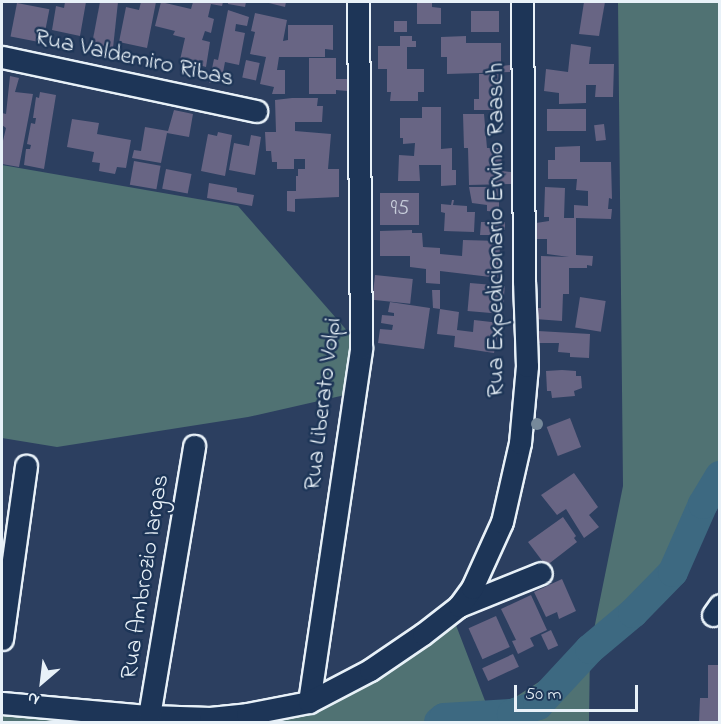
<!DOCTYPE html>
<html>
<head>
<meta charset="utf-8">
<style>
  body { margin:0 }
  #map { position:relative; width:721px; height:724px; overflow:hidden; background:#2c3f60; font-family:"Indie Flower",sans-serif }
  div>[style] { position:absolute }
  [style*='--x'] { left:calc(var(--x)*1px); top:calc(var(--y)*1px); width:calc(var(--w)*1px); rotate:calc(var(--a)*1deg) }
  .green>* { inset:0; background:#507273 }
  .river>* { height:30px; margin:-15px; padding:0 15px; transform-origin:15px; border-radius:15px; background:#3d6981 }
  .building>* { inset:0; background:#686584; transform-origin:0 0 }
  .roads { filter:drop-shadow(2px 0 #e8f1f8) drop-shadow(-2px 0 #e8f1f8) drop-shadow(0 2px #e8f1f8) drop-shadow(0 -2px #e8f1f8) }
  .minor>* { height:21px; margin:-10.5px; padding:0 10.5px; transform-origin:10.5px; border-radius:10.5px; background:#1d3557 }
  .trees>* { width:12px; height:12px; margin:-6px; border-radius:50%; background:#76899a }
  span { translate:-50% -50%; white-space:nowrap; text-align:center; line-height:1.15; -webkit-text-stroke:5px #1d3557; paint-order:stroke }
  .number-label { font-size:21px; color:#c8cedb }
  .number-label span { -webkit-text-stroke-width:0 }
  .street-label { font-size:24px; color:#e8f1f8 }
  .frame { position:absolute; inset:0; border:3px solid #e8f1f8; pointer-events:none }
  .north { position:absolute; left:12px; top:652px; width:60px; height:60px; -webkit-text-stroke:4px #1d3557; paint-order:stroke; rotate:208deg; font-size:16px; font-weight:700; line-height:24px; text-align:center; color:#e8f1f8 }
  .north::after { content:''; display:block; margin:auto; width:21px; height:27px; background:#e8f1f8; clip-path:polygon(50% 0,100% 100%,50% 72%,0 100%) }
  .scale { position:absolute; left:514px; top:685px; width:124px; height:27px; box-sizing:border-box; border:3px solid #e8f1f8; border-top:0; padding-left:8px; font-size:18px; line-height:21px; white-space:nowrap; color:#e8f1f8; -webkit-text-stroke:4px #1d3557; paint-order:stroke }
</style>
</head>
<body>
<div id="map">
  <div class="green">
    <i style="clip-path:polygon(618px 2px,719px 2px,719px 476px,703px 504px,673px 572px,633px 613px,590px 649px,589px 722px,268px 722px,311px 714px,364px 686px,454px 620px,487px 706px,514px 698px,590px 649px,623px 486px)"></i>
    <i style="clip-path:polygon(2px 165px,238px 206px,357px 342px,345px 395px,248px 417px,57px 447px,2px 438px)"></i>
    <i style="clip-path:polygon(2px 711px,149px 722px,2px 722px)"></i>
  </div>
  <div class="river">
    <i style="--x:439;--y:722;--w:6;--a:-39"></i>
    <i style="--x:444;--y:718;--w:68;--a:-3.4"></i>
    <i style="--x:512;--y:714;--w:28;--a:-19"></i>
    <i style="--x:538;--y:705;--w:76;--a:-47.1"></i>
    <i style="--x:590;--y:649;--w:56;--a:-39.9"></i>
    <i style="--x:633;--y:613;--w:57;--a:-45.7"></i>
    <i style="--x:673;--y:572;--w:74;--a:-66.2"></i>
    <i style="--x:703;--y:504;--w:33;--a:-59"></i>
  </div>
  <div class="building">
    <i style="clip-path:polygon(65px 2px,86px 2px,80px 36px,52px 30px,56px 6px,64px 8px)"></i>
    <i style="clip-path:polygon(100px 2px,118px 2px,113px 48px,92px 44px)"></i>
    <i style="clip-path:polygon(141px 2px,156px 2px,147px 48px,119px 42px,126px 7px,139px 10px)"></i>
    <i style="clip-path:polygon(161px 2px,191px 9px,193px 2px,223px 2px,222px 6px,211px 4px,208px 17px,214px 19px,211px 33px,205px 31px,202px 40px,210px 42px,206px 67px,180px 60px,185px 38px,173px 35px,175px 31px,155px 26px)"></i>
    <i style="clip-path:polygon(228px 2px,246px 2px,245px 7px,228px 4px)"></i>
    <i style="clip-path:polygon(265px 2px,286px 2px,285px 7px)"></i>
    <i style="clip-path:polygon(419px 2px,432px 2px,432px 7px,441px 8px,441px 24px,417px 24px,417px 3px)"></i>
    <i style="clip-path:polygon(584px 2px,605px 2px,599px 36px,579px 34px)"></i>
    <i style="left:17px;top:3px;width:33px;height:34px;rotate:11deg"></i>
    <i style="clip-path:polygon(228px 10px,249px 17px,247px 26px,236px 24px,235px 31px,245px 33px,239px 65px,225px 62px,221px 83px,209px 83px,214px 59px,218px 60px)"></i>
    <i style="left:471px;top:11px;width:28px;height:21px"></i>
    <i style="clip-path:polygon(255px 13px,287px 20px,283px 41px,288px 40px,288px 25px,333px 25px,333px 50px,325px 49px,325px 57px,279px 57px,277px 70px,285px 70px,285px 94px,272px 94px,274px 87px,260px 84px,266px 57px,250px 54px,255px 32px,251px 31px)"></i>
    <i style="left:394px;top:21px;width:13px;height:11px"></i>
    <i style="clip-path:polygon(400px 36px,412px 36px,412px 41px,416px 41px,416px 47px,407px 47px,407px 69px,424px 69px,424px 92px,418px 92px,418px 101px,390px 101px,391px 92px,387px 92px,387px 69px,378px 69px,378px 46px,400px 46px)"></i>
    <i style="clip-path:polygon(466px 36px,466px 43px,501px 43px,501px 66px,510px 65px,510px 72px,447px 74px,447px 57px,441px 57px,441px 37px)"></i>
    <i style="clip-path:polygon(571px 44px,591px 47px,589px 64px,614px 64px,613px 97px,595px 97px,596px 85px,586px 85px,586px 103px,559px 104px,559px 93px,544px 91px,546px 69px,568px 72px)"></i>
    <i style="clip-path:polygon(309px 58px,336px 58px,336px 79px,347px 79px,347px 91px,336px 90px,336px 94px,309px 94px)"></i>
    <i style="left:246px;top:60px;width:14px;height:18px;rotate:12deg"></i>
    <i style="clip-path:polygon(479px 74px,501px 74px,501px 110px,474px 110px,474px 99px,479px 99px)"></i>
    <i style="clip-path:polygon(10px 76px,19px 78px,15px 92px,33px 94px,19px 167px,2px 164px,2px 145px,6px 128px,2px 125px,2px 113px,6px 114px)"></i>
    <i style="clip-path:polygon(40px 92px,56px 95px,44px 169px,24px 165px,26px 149px,30px 149px,31px 145px,27px 144px,31px 123px,35px 124px,36px 118px,33px 118px,36px 97px,39px 98px)"></i>
    <i style="clip-path:polygon(292px 98px,318px 98px,317px 106px,323px 106px,322px 122px,295px 122px,295px 131px,331px 134px,328px 169px,339px 169px,339px 197px,295px 199px,295px 212px,287px 211px,287px 191px,296px 191px,296px 176px,298px 176px,298px 169px,305px 169px,305px 159px,294px 159px,294px 169px,277px 169px,277px 162px,272px 162px,271px 151px,266px 151px,265px 132px,276px 132px,275px 100px)"></i>
    <i style="clip-path:polygon(422px 107px,441px 107px,441px 149px,452px 148px,452px 170px,456px 170px,456px 185px,441px 186px,441px 165px,419px 165px,420px 181px,398px 181px,399px 155px,414px 156px,415px 143px,403px 144px,403px 138px,400px 138px,400px 118px,422px 118px)"></i>
    <i style="left:547px;top:109px;width:39px;height:22px"></i>
    <i style="clip-path:polygon(174px 110px,193px 114px,189px 137px,167px 133px,161px 163px,132px 158px,134px 150px,141px 151px,145px 127px,168px 131px)"></i>
    <i style="clip-path:polygon(463px 114px,484px 114px,487px 148px,501px 148px,502px 171px,511px 172px,511px 184px,469px 185px,468px 148px,464px 148px)"></i>
    <i style="clip-path:polygon(72px 119px,99px 123px,97px 134px,131px 140px,126px 168px,117px 167px,115px 174px,99px 171px,100px 163px,92px 162px,94px 152px,67px 147px)"></i>
    <i style="left:604px;top:124px;width:16px;height:10px;rotate:83deg"></i>
    <i style="clip-path:polygon(218px 132px,232px 135px,225px 176px,201px 171px,208px 134px,217px 136px)"></i>
    <i style="clip-path:polygon(251px 135px,261px 137px,255px 175px,229px 170px,234px 143px,249px 146px)"></i>
    <i style="clip-path:polygon(580px 146px,580px 162px,611px 162px,612px 199px,609px 198px,608px 209px,612px 209px,611px 219px,576px 218px,576px 255px,593px 256px,592px 266px,587px 265px,587px 268px,569px 268px,569px 294px,563px 294px,562px 321px,535px 319px,536px 308px,541px 308px,541px 256px,569px 257px,547px 254px,547px 239px,537px 239px,536px 223px,549px 221px,549px 217px,544px 217px,545px 187px,565px 188px,564px 218px,574px 218px,574px 205px,588px 206px,588px 191px,576px 190px,577px 179px,548px 179px,548px 160px,555px 160px,555px 147px)"></i>
    <i style="left:134px;top:161px;width:27px;height:24px;rotate:10deg"></i>
    <i style="left:166px;top:169px;width:26px;height:20px;rotate:11deg"></i>
    <i style="clip-path:polygon(209px 183px,237px 188px,237px 192px,254px 195px,252px 206px,207px 198px)"></i>
    <i style="clip-path:polygon(469px 187px,499px 187px,499px 212px,487px 211px,487px 205px,472px 203px)"></i>
    <i style="left:380px;top:193px;width:39px;height:32px"></i>
    <i style="clip-path:polygon(452px 200px,454px 200px,453px 205px,467px 206px,467px 212px,475px 212px,474px 232px,444px 231px,445px 213px,441px 212px,441px 204px,451px 205px)"></i>
    <i style="clip-path:polygon(481px 222px,505px 222px,505px 230px,502px 230px,502px 235px,480px 235px)"></i>
    <i style="clip-path:polygon(412px 230px,412px 233px,422px 233px,423px 247px,440px 248px,440px 254px,462px 256px,463px 240px,500px 241px,499px 278px,440px 271px,440px 284px,426px 283px,426px 269px,410px 267px,410px 256px,380px 256px,380px 231px)"></i>
    <i style="left:375px;top:275px;width:38px;height:25px;rotate:6deg"></i>
    <i style="left:470px;top:283px;width:35px;height:28px;rotate:5deg"></i>
    <i style="clip-path:polygon(432px 290px,440px 290px,440px 309px,433px 308px)"></i>
    <i style="left:580px;top:297px;width:26px;height:31px;rotate:9deg"></i>
    <i style="clip-path:polygon(390px 302px,430px 308px,424px 349px,378px 343px,380px 329px,392px 330px,393px 325px,381px 323px,382px 315px,394px 316px,394px 313px,388px 312px)"></i>
    <i style="clip-path:polygon(440px 309px,459px 312px,457px 330px,473px 332px,474px 320px,500px 323px,494px 353px,454px 347px,455px 336px,437px 334px)"></i>
    <i style="clip-path:polygon(538px 331px,590px 334px,589px 358px,570px 357px,570px 353px,558px 352px,559px 343px,538px 343px)"></i>
    <i style="clip-path:polygon(562px 370px,576px 371px,576px 376px,581px 376px,582px 388px,574px 391px,575px 396px,552px 398px,551px 391px,547px 391px,546px 371px)"></i>
    <i style="left:570px;top:418px;width:31px;height:25px;rotate:69deg"></i>
    <i style="clip-path:polygon(574px 473px,598px 507px,589px 515px,599px 527px,584px 538px,566px 509px,557px 515px,541px 495px)"></i>
    <i style="clip-path:polygon(563px 517px,576px 536px,574px 538px,577px 542px,546px 566px,528px 542px)"></i>
    <i style="clip-path:polygon(562px 579px,576px 611px,559px 619px,557px 612px,546px 617px,534px 592px)"></i>
    <i style="clip-path:polygon(531px 595px,547px 630px,530px 638px,534px 646px,518px 654px,512px 641px,516px 640px,501px 609px)"></i>
    <i style="left:496px;top:616px;width:34px;height:30px;rotate:66deg"></i>
    <i style="left:551px;top:630px;width:17px;height:11px;rotate:65deg"></i>
    <i style="left:513px;top:654px;width:14px;height:34px;rotate:65deg"></i>
    <i style="clip-path:polygon(708px 665px,720px 665px,720px 722px,699px 722px,700px 698px,708px 698px)"></i>
  </div>
  <div class="roads">
    <div class="minor">
      <i style="--x:2;--y:57;--w:260;--a:12"></i>
      <i style="--x:459;--y:606;--w:88;--a:-21.9"></i>
      <i style="--x:713;--y:615;--w:12;--a:-55"></i>
      <i style="--x:2;--y:639;--w:175;--a:-82.1"></i>
      <i style="--x:309;--y:702;--w:358;--a:-81.6"></i>
      <i style="--x:361;--y:348;--w:346;--a:-90.5"></i>
      <i style="--x:2;--y:703;--w:148;--a:5.1"></i>
      <i style="--x:149;--y:716;--w:61;--a:1.9"></i>
      <i style="--x:210;--y:718;--w:37;--a:-6"></i>
      <i style="--x:247;--y:714;--w:63;--a:-11"></i>
      <i style="--x:309;--y:702;--w:69;--a:-27.7"></i>
      <i style="--x:370;--y:670;--w:64;--a:-34.2"></i>
      <i style="--x:423;--y:634;--w:46;--a:-37.9"></i>
      <i style="--x:459;--y:606;--w:22;--a:-54"></i>
      <i style="--x:472;--y:588;--w:72;--a:-65.6"></i>
      <i style="--x:502;--y:522;--w:81;--a:-77.2"></i>
      <i style="--x:520;--y:443;--w:77;--a:-84.8"></i>
      <i style="--x:527;--y:366;--w:85;--a:-92"></i>
      <i style="--x:524;--y:281;--w:279;--a:-90.4"></i>
      <i style="--x:149;--y:716;--w:274;--a:-80.5"></i>
    </div>
  </div>
  <div class="trees">
    <i style="left:537px;top:424px"></i>
  </div>
  <div class="number-label">
    <span style="left:400px;top:209px">95</span>
  </div>
  <div class="street-label">
    <span style="left:134px;top:59px;rotate:12deg">Rua Valdemiro Ribas</span>
    <span style="left:497px;top:230px;rotate:-90deg">Rua Expedicionario Ervino Raasch</span>
    <span style="left:324px;top:404px;rotate:-83deg">Rua Liberato Volpi</span>
    <span style="left:146px;top:577px;rotate:-81deg">Rua Ambrozio Iargas</span>
  </div>
  <div class="frame"></div>
  <div class="north">N</div>
  <div class="scale">50 m</div>
</div>
</body>
</html>
